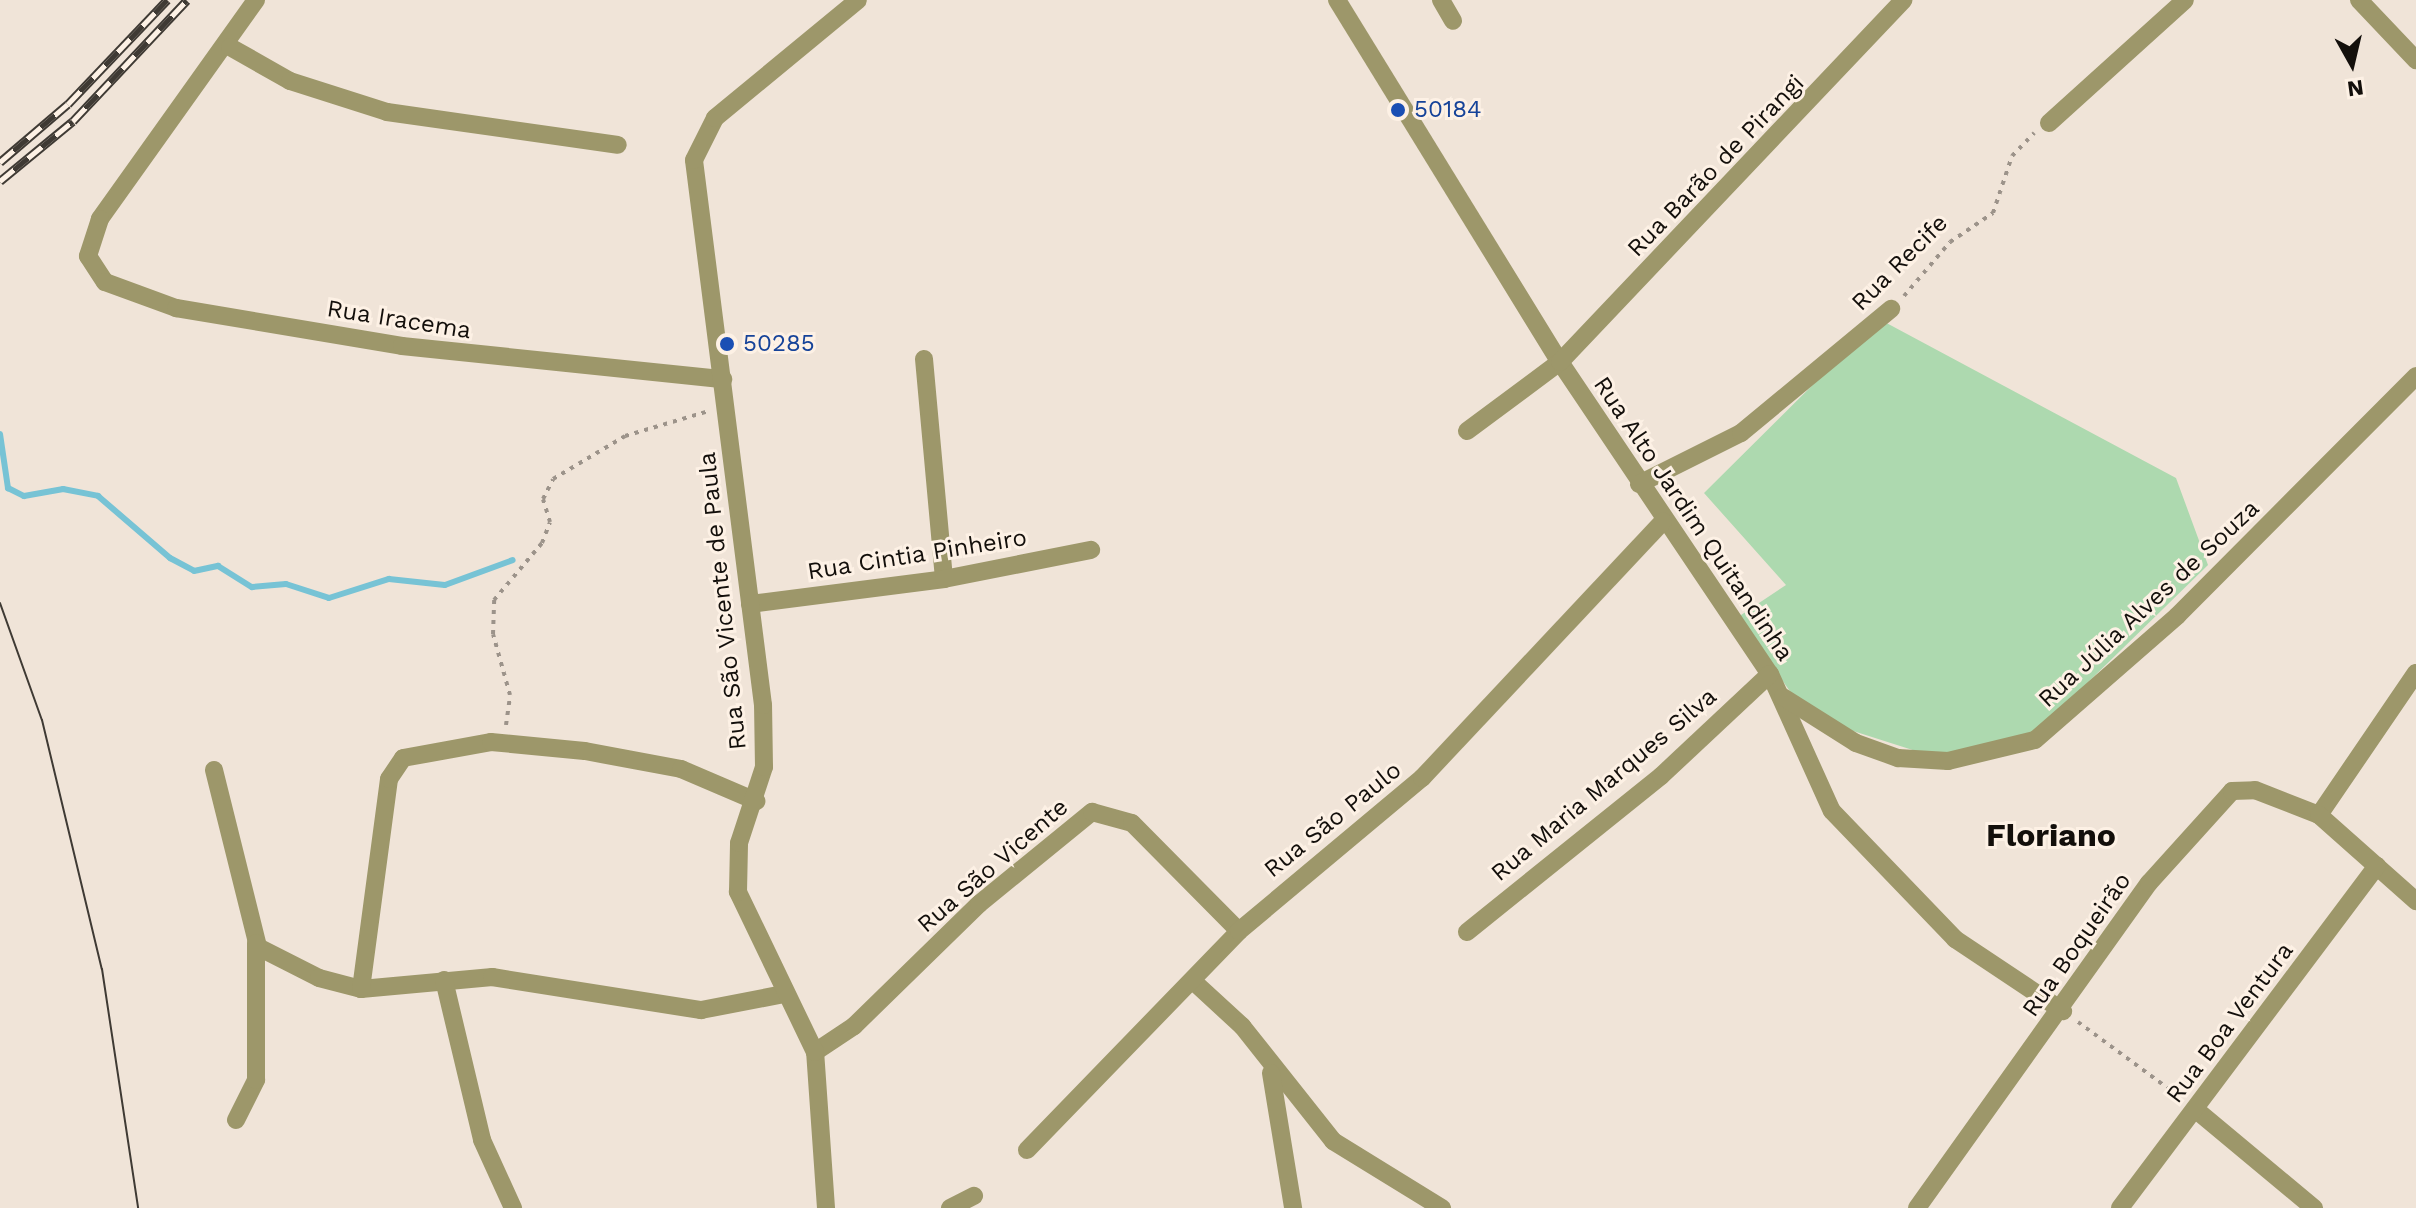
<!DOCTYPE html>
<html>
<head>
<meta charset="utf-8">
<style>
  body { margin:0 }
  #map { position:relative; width:2416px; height:1208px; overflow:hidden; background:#f0e4d8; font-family:"Work Sans",sans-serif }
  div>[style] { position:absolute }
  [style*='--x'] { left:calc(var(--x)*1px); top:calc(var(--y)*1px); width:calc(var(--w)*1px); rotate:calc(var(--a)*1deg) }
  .green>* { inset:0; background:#add9af }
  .stream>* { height:6px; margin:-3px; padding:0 3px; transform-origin:3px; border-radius:3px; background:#77c3d5 }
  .path>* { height:4px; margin-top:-2px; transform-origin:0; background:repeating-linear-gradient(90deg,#9c938a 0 4px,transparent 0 10px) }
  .minor>* { height:18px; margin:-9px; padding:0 9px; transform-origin:9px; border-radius:9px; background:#9d976a }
  .tram>* { height:2px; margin:-1px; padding:0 1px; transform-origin:1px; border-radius:1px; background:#3f3a34 }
  .rail>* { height:9px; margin-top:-4.5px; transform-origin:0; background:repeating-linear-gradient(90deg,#fdf1e5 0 18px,#3f3a34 0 36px); box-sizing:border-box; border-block:2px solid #3f3a34 }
  .dots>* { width:22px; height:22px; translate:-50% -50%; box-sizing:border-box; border:4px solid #fdf1e5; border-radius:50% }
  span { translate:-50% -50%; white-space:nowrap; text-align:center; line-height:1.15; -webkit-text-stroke:6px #fdf1e5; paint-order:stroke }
  .transit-label { font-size:24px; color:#164399 }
  .left { translate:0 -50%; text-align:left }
  .street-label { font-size:24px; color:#130f0b }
  .district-label { font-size:32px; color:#130f0b; font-weight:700 }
  .north { position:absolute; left:2312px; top:24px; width:80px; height:80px; -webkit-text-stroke:6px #fdf1e5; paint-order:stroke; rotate:172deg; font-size:22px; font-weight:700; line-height:32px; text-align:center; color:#130f0b }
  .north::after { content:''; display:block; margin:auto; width:28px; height:36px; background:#130f0b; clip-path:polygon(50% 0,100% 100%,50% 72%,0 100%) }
</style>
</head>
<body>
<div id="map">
  <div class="green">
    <i style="clip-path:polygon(1879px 319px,2176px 478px,2208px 565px,2030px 739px,1944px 760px,1850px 730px,1794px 697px,1738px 617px,1786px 585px,1704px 493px)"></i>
  </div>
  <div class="stream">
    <i style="--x:0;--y:434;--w:55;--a:81.6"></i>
    <i style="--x:8;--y:488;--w:18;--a:27"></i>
    <i style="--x:24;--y:496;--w:40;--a:-10"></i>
    <i style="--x:63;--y:489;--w:36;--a:11"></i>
    <i style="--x:98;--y:496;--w:95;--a:40.7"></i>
    <i style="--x:170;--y:558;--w:27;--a:28"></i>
    <i style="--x:194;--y:571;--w:25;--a:-12"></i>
    <i style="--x:218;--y:566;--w:40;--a:32"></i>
    <i style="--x:252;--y:587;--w:34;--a:-5"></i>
    <i style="--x:286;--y:584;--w:45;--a:18"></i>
    <i style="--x:329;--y:598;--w:63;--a:-17.6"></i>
    <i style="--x:389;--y:579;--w:56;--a:6.1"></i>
    <i style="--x:445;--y:585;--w:72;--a:-20.2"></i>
  </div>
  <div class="path">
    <i style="--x:1904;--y:296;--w:71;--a:-49.6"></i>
    <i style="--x:1950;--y:242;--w:52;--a:-34"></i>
    <i style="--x:1993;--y:213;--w:60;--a:-71.6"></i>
    <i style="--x:2012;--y:156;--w:32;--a:-46"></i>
    <i style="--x:506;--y:725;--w:30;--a:-82"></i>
    <i style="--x:510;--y:695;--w:63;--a:-105.6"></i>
    <i style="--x:493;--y:634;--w:34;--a:-88"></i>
    <i style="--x:494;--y:600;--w:75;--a:-49.9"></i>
    <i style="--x:542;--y:543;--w:22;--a:-69"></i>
    <i style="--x:550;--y:522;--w:24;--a:-107"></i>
    <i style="--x:543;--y:499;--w:22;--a:-63"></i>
    <i style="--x:553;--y:479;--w:84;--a:-30.8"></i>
    <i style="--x:625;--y:436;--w:88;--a:-16.6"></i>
    <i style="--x:2078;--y:1022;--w:128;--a:36.4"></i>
  </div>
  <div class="minor">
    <i style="--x:256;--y:0;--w:269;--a:125.5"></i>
    <i style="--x:100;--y:219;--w:39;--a:108"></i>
    <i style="--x:88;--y:256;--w:31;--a:57"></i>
    <i style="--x:105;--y:282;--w:76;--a:20.1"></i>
    <i style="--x:176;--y:308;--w:229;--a:9.5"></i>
    <i style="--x:402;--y:346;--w:323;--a:5.9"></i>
    <i style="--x:1337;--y:0;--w:425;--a:58.4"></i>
    <i style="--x:1560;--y:362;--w:376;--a:56.1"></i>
    <i style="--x:1770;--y:674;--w:150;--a:65.7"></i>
    <i style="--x:1832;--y:811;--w:178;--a:46.1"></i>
    <i style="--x:1955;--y:939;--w:130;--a:33.7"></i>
    <i style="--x:1441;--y:0;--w:24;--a:60"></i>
    <i style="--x:2359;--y:0;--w:83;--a:46.5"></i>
    <i style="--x:230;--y:47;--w:69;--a:29.5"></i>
    <i style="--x:290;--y:81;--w:102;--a:17.7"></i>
    <i style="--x:387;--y:112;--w:233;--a:8.1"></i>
    <i style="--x:2049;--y:123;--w:183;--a:-42.1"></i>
    <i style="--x:924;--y:359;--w:221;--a:84.8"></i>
    <i style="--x:1467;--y:431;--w:116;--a:-36.6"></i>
    <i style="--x:1560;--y:362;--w:499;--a:-46.5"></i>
    <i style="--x:1639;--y:484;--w:114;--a:-26.6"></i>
    <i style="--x:1741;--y:433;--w:195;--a:-39.6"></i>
    <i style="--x:750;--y:604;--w:196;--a:-7.3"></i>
    <i style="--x:944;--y:579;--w:150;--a:-11.2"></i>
    <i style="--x:1783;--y:697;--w:86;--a:32.2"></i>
    <i style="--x:1856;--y:743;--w:45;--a:19.7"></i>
    <i style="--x:1898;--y:758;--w:50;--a:3.4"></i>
    <i style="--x:1948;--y:761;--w:89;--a:-13.6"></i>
    <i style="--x:2035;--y:740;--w:189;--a:-41.1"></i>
    <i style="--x:2177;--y:616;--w:339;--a:-45.1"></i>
    <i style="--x:214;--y:770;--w:182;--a:76"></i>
    <i style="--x:258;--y:947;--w:68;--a:26.9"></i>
    <i style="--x:319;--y:978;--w:43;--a:14.7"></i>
    <i style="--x:361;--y:989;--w:132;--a:-5.2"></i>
    <i style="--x:492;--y:977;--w:212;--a:9"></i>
    <i style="--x:701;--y:1010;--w:85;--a:-10.9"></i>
    <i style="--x:2319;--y:815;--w:172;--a:-55.7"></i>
    <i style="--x:1467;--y:932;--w:249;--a:-38.8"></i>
    <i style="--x:1661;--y:776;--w:149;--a:-43.1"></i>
    <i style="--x:444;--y:980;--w:164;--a:76.6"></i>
    <i style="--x:482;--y:1140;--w:75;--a:65.5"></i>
    <i style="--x:1193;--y:981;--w:67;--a:42.6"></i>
    <i style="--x:1242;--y:1026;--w:147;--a:51.6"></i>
    <i style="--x:1333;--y:1141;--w:128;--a:31.6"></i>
    <i style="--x:361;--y:989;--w:212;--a:-82.4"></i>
    <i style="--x:389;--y:779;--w:25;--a:-56"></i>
    <i style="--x:403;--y:758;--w:89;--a:-10.3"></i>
    <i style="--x:491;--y:742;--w:94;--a:5.5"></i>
    <i style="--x:585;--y:751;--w:98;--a:10.6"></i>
    <i style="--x:681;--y:769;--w:82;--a:23.1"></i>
    <i style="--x:815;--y:1052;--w:47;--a:-33.7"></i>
    <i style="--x:854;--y:1026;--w:175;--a:-44.3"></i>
    <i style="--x:979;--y:904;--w:146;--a:-39.2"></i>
    <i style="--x:1092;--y:812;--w:41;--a:15.4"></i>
    <i style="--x:1132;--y:823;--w:152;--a:45.3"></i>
    <i style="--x:1271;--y:1073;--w:137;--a:80.7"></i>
    <i style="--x:2195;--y:1109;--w:155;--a:39.8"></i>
    <i style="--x:236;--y:1120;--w:45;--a:-63.4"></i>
    <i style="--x:256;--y:1080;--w:137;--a:-90"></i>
    <i style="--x:1027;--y:1150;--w:305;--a:-45.9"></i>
    <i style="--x:1239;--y:931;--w:239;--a:-39.9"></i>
    <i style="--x:1422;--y:778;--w:352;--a:-46.8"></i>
    <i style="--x:826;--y:1208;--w:156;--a:-94"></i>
    <i style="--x:815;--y:1052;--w:178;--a:-115.7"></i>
    <i style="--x:738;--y:892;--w:49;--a:-88.8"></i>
    <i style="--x:739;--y:843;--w:80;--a:-71.8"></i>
    <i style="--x:764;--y:767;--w:62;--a:-90.9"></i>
    <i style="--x:763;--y:705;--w:549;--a:-97.22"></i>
    <i style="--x:694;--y:160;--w:47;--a:-63.4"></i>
    <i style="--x:715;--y:118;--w:185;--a:-39.5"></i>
    <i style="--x:950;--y:1208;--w:27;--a:-27"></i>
    <i style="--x:1917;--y:1208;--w:399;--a:-54.5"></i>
    <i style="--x:2149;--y:883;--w:124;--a:-47.9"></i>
    <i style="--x:2232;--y:791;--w:23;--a:-2"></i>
    <i style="--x:2255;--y:790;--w:69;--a:21.3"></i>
    <i style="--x:2319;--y:815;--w:130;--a:41.6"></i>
    <i style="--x:2120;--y:1208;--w:428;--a:-53.1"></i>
  </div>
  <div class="tram">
    <i style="--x:0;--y:603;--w:124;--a:70.3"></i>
    <i style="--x:42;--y:720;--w:256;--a:76.5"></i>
    <i style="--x:102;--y:969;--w:242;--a:81.4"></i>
  </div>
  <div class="rail">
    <i style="--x:0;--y:162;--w:89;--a:-40.5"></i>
    <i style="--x:68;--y:104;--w:144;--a:-46.4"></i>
    <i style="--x:0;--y:181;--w:94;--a:-39.4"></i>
    <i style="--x:73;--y:121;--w:166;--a:-46.7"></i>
  </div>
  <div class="dots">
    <i style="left:1398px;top:110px;background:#1a4fb4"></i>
    <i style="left:727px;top:344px;background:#1a4fb4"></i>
  </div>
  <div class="transit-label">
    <span class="left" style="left:1414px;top:110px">50184</span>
    <span class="left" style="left:743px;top:344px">50285</span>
  </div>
  <div class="street-label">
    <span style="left:1716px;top:166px;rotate:-46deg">Rua Barão de Pirangi</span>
    <span style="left:1900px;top:263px;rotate:-45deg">Rua Recife</span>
    <span style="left:399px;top:320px;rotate:9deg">Rua Iracema</span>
    <span style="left:1693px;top:519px;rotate:56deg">Rua Alto Jardim Quitandinha</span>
    <span style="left:917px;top:555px;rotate:-9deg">Rua Cintia Pinheiro</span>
    <span style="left:723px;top:601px;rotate:-96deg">Rua São Vicente de Paula</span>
    <span style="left:2149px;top:604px;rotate:-43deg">Rua Júlia Alves de Souza</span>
    <span style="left:1604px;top:785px;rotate:-40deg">Rua Maria Marques Silva</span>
    <span style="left:1333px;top:820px;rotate:-39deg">Rua São Paulo</span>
    <span style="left:993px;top:866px;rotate:-41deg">Rua São Vicente</span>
    <span style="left:2077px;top:945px;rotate:-55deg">Rua Boqueirão</span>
    <span style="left:2230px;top:1023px;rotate:-53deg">Rua Boa Ventura</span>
  </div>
  <div class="district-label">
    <span style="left:2051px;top:835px">Floriano</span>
  </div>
  <div class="north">N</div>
</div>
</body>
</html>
